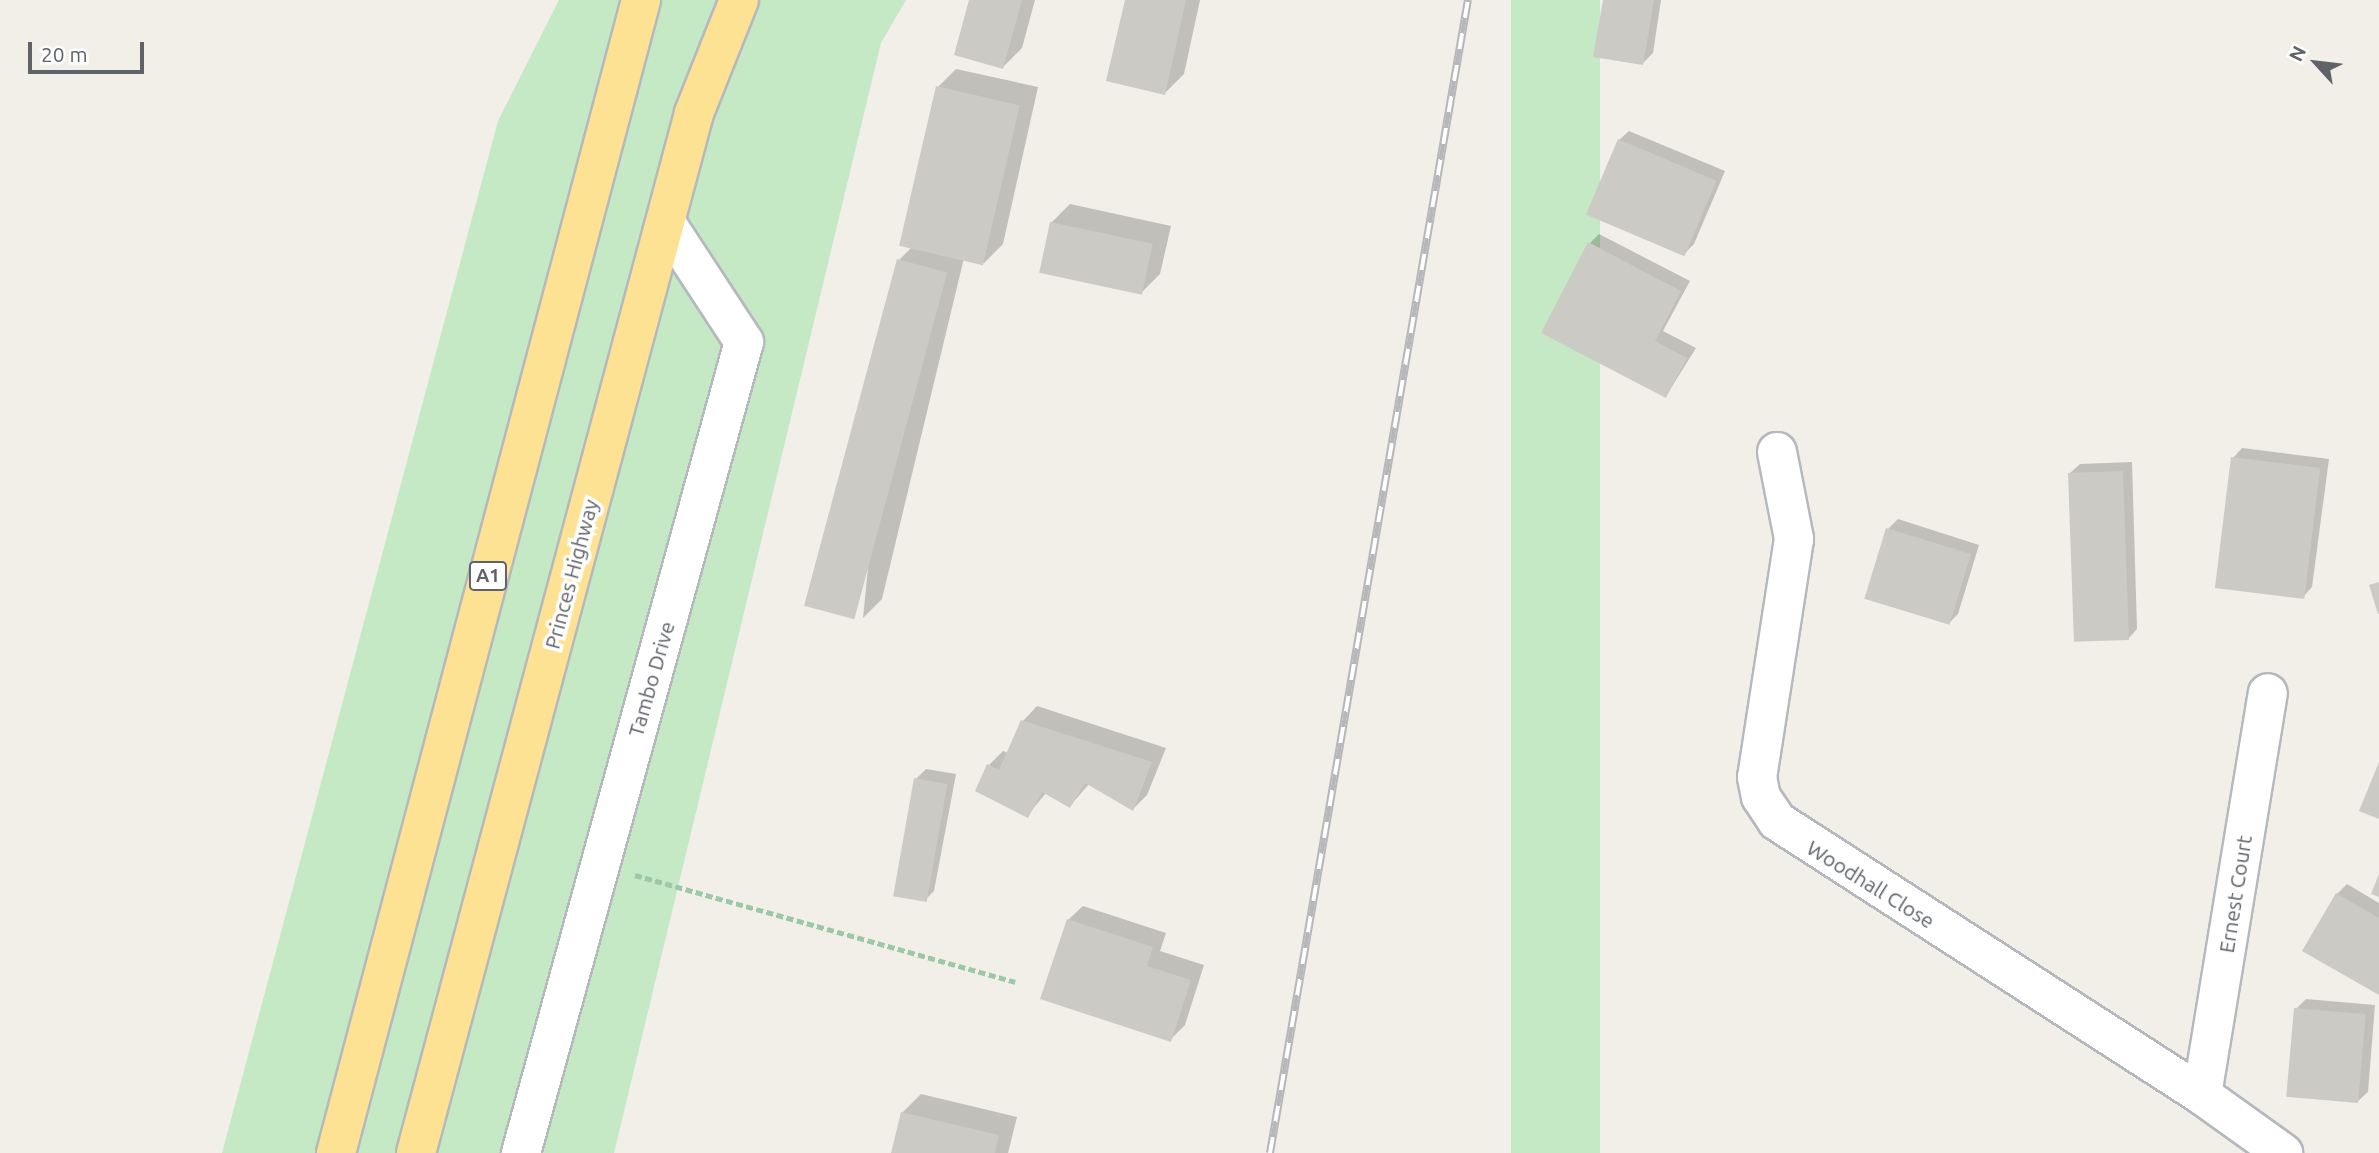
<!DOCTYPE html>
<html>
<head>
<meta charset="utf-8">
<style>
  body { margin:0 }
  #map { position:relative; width:2379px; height:1153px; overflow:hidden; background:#f1efe8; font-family:Ubuntu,sans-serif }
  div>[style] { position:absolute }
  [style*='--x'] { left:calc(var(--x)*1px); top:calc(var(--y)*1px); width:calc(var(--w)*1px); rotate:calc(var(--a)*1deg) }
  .green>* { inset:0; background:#c5e8c5; transform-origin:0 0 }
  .shadow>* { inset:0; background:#0003 }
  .building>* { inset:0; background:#cccac5; transform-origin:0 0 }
  .path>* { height:4.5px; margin-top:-2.25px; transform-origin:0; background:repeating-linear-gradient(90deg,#9cc7a9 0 7px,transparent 0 10.5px) }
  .roads { filter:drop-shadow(2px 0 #b5b8bc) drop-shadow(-2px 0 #b5b8bc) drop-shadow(0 2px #b5b8bc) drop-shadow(0 -2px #b5b8bc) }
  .minor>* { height:38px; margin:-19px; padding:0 19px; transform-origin:19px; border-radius:19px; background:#fff }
  .highway>* { height:38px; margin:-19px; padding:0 19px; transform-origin:19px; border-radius:19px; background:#fde293 }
  .rail>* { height:8px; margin-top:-4px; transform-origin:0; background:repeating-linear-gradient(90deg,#fff 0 16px,#b6b7b8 0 32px); box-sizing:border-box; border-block:2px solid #b6b7b8 }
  span { translate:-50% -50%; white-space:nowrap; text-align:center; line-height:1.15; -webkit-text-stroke:7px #fff; paint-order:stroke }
  .shield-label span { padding:2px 5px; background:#fff; border:2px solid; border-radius:5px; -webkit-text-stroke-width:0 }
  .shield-label { font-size:19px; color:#5f6368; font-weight:700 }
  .street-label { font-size:21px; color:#5f6368 }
  .north { position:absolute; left:2281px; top:28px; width:70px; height:70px; -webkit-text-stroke:5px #fff; paint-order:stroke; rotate:297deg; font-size:19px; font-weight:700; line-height:28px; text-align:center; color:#5f6368 }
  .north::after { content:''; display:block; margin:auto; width:24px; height:32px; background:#5f6368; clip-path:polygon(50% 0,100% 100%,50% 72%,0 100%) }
  .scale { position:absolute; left:28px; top:42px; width:116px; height:32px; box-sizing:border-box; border:4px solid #5f6368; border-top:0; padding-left:9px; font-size:21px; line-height:24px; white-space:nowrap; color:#5f6368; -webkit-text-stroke:5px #fff; paint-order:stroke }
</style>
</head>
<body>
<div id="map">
  <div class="green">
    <i style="clip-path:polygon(559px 0,906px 0,881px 43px,614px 1153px,222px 1153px,498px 121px)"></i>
    <i style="left:1511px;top:0;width:89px;height:1169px"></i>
  </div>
  <div class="shadow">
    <i style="clip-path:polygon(971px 0,1035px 0,1022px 48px,1003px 67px)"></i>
    <i style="clip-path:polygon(1126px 0,1200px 0,1184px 74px,1165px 93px)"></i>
    <i style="clip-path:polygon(1604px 0,1661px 0,1653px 53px,1643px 63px)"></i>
    <i style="clip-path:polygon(956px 69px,1038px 87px,1003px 244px,984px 263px,964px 258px,882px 599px,863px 618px,899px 260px,912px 247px,938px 87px)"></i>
    <i style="clip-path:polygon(1629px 131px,1725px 171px,1694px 244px,1684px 254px,1619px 140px)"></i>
    <i style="clip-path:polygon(1070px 204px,1171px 226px,1160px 274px,1141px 293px,1051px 223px)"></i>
    <i style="clip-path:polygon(1599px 234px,1690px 281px,1663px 331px,1696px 348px,1666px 396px,1590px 243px)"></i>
    <i style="clip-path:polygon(2242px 448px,2329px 459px,2312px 587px,2303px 597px,2233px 458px)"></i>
    <i style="clip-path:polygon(2132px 462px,2137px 629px,2128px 639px,2070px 473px,2080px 464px)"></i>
    <i style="clip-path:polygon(1898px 519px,1979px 545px,1958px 614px,1948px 624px,1888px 529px)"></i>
    <i style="clip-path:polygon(1037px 706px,1166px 748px,1147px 795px,1133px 809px,1089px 784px,1070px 806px,1046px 793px,1027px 816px,989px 765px,1003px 751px,1008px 753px,1023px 721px)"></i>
    <i style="clip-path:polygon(926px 769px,956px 774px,934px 891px,924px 901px,916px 779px)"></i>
    <i style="clip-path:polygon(2347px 884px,2379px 903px,2379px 993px,2337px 894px)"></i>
    <i style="clip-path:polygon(1083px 906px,1166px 933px,1160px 951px,1204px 965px,1185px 1025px,1170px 1040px,1068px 920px)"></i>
    <i style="clip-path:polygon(2306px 999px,2375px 1005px,2368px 1092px,2358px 1101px,2296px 1009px)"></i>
    <i style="clip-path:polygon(921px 1094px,1017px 1117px,1008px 1153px,893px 1153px,902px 1113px)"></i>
  </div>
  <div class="building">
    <i style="clip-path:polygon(969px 0,1022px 0,1003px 69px,954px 55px)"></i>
    <i style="clip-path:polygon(1125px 0,1186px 0,1165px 95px,1106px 81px)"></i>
    <i style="clip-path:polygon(1603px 0,1654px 0,1643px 65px,1593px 57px)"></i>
    <i style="left:936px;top:86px;width:86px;height:164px;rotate:13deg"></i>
    <i style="left:1618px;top:139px;width:107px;height:82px;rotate:23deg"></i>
    <i style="left:1050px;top:222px;width:105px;height:52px;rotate:12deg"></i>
    <i style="clip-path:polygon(1588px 242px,1681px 291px,1655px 341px,1687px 358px,1666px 398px,1541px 333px)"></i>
    <i style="left:897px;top:259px;width:52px;height:359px;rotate:15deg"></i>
    <i style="left:2231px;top:457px;width:90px;height:132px;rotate:7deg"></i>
    <i style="left:2123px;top:471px;width:169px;height:55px;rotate:88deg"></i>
    <i style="left:1886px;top:528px;width:89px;height:74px;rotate:17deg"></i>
    <i style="clip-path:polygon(2379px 582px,2379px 614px,2378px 614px,2369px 585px)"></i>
    <i style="clip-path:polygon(1021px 720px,1152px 762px,1133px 811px,1085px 783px,1070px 808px,1042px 792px,1028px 818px,975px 791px,987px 764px,999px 770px)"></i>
    <i style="clip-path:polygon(2379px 762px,2379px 819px,2359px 811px)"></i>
    <i style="left:914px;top:778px;width:34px;height:120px;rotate:10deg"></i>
    <i style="clip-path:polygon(2379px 874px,2379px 897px,2371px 894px)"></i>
    <i style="clip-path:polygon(2336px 893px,2379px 918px,2379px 995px,2302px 951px)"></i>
    <i style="clip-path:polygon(1067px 919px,1153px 947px,1147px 966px,1191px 980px,1171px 1042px,1040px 999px)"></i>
    <i style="left:2294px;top:1008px;width:72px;height:89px;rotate:5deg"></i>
    <i style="clip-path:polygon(901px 1112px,999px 1135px,995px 1153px,891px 1153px)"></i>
  </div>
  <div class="path">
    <i style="--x:635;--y:875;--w:395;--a:15.7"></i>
  </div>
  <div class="roads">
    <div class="minor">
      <i style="--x:1777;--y:452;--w:89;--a:78.9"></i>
      <i style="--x:1794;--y:539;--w:241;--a:98.8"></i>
      <i style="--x:1757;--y:777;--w:20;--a:79"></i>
      <i style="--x:1761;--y:797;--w:29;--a:56"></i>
      <i style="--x:1777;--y:821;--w:506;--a:32.81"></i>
      <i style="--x:2202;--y:1095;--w:100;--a:35.6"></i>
      <i style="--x:2202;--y:1095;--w:407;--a:-80.7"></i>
      <i style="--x:521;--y:1153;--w:841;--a:-74.63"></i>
      <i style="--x:744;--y:342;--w:142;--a:-123.2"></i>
    </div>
    <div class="highway">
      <i style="--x:336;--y:1153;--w:1193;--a:-75.18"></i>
      <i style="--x:416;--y:1153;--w:1077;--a:-75.03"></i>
      <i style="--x:694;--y:113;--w:122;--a:-68.3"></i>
    </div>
  </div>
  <div class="rail">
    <i style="--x:1270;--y:1153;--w:1170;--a:-80.26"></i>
  </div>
  <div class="shield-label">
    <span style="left:488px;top:576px">A1</span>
  </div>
  <div class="street-label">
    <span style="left:571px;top:574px;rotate:-75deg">Princes Highway</span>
    <span style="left:651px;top:679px;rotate:-74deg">Tambo Drive</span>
    <span style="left:1871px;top:884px;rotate:32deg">Woodhall Close</span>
    <span style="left:2235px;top:894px;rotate:-81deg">Ernest Court</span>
  </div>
  <div class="north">N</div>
  <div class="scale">20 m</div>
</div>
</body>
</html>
